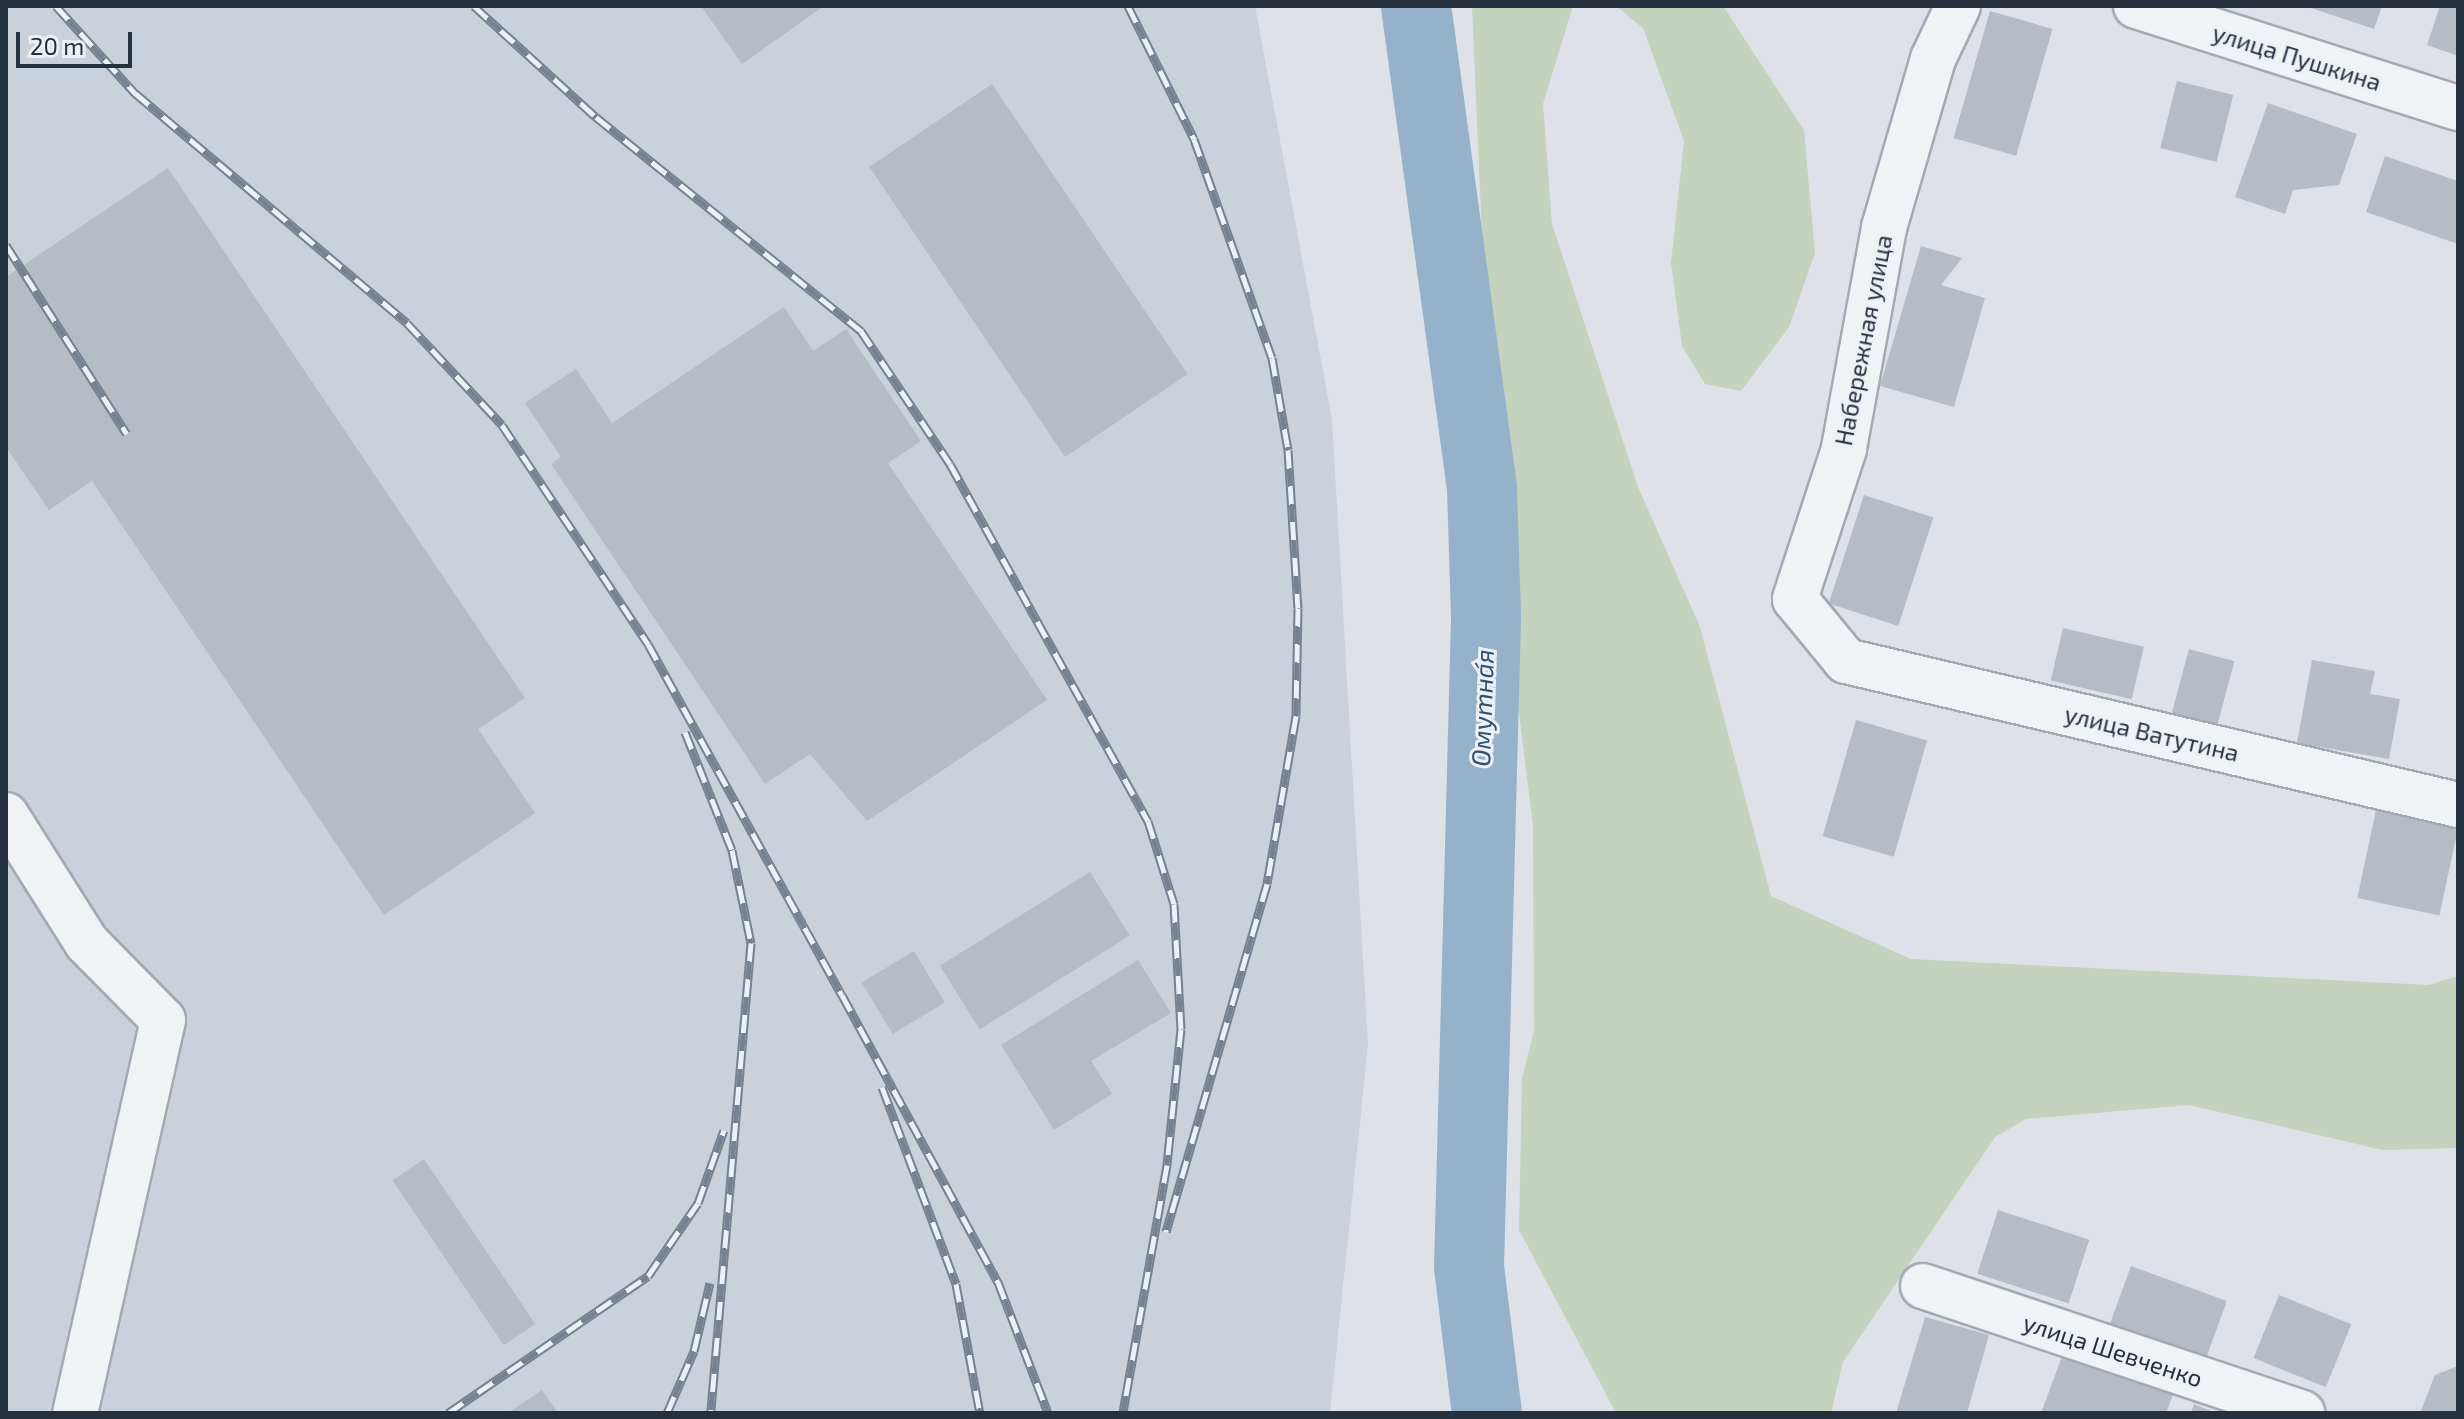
<!DOCTYPE html>
<html>
<head>
<meta charset="utf-8">
<style>
  body { margin:0 }
  #map { position:relative; width:2464px; height:1419px; overflow:hidden; background:#dee2e8; font-family:"Exo 2",sans-serif }
  div>[style] { position:absolute }
  [style*='--x'] { left:calc(var(--x)*1px); top:calc(var(--y)*1px); width:calc(var(--w)*1px); rotate:calc(var(--a)*1deg) }
  .built>* { inset:0; background:#cbd1da }
  .green>* { inset:0; background:#c4d2be }
  .river>* { height:70px; margin:-35px; padding:0 35px; transform-origin:35px; border-radius:35px; background:#96b2ca }
  .building>* { inset:0; background:#b5bcc5; transform-origin:0 0 }
  .roads { filter:drop-shadow(2px 0 #a3a9b2) drop-shadow(-2px 0 #a3a9b2) drop-shadow(0 2px #a3a9b2) drop-shadow(0 -2px #a3a9b2) }
  .minor>* { height:44px; margin:-22px; padding:0 22px; transform-origin:22px; border-radius:22px; background:#f0f3f6 }
  .rail>* { height:9px; margin-top:-4.5px; transform-origin:0; background:repeating-linear-gradient(90deg,#edf1f6 0 18px,#768292 0 36px); box-sizing:border-box; border-block:2px solid #768292 }
  span { translate:-50% -50%; white-space:nowrap; text-align:center; line-height:1.15; -webkit-text-stroke:6px #edf1f6; paint-order:stroke }
  .street-label { font-size:24px; color:#26313f }
  .water-label { font-size:26px; color:#2e5275; font-style:italic }
  .frame { position:absolute; inset:0; border:8px solid #26313f; pointer-events:none }
  .scale { position:absolute; left:16px; top:32px; width:116px; height:36px; box-sizing:border-box; border:4px solid #26313f; border-top:0; padding-left:10px; font-size:24px; line-height:28px; white-space:nowrap; color:#26313f; -webkit-text-stroke:6px #edf1f6; paint-order:stroke }
</style>
</head>
<body>
<div id="map">
  <div class="built">
    <i style="clip-path:polygon(6px 6px,1255px 6px,1332px 419px,1368px 1045px,1330px 1413px,6px 1413px)"></i>
  </div>
  <div class="green">
    <i style="clip-path:polygon(1472px 6px,1573px 6px,1543px 104px,1552px 224px,1638px 487px,1700px 627px,1771px 896px,1911px 959px,2428px 985px,2458px 976px,2458px 1148px,2382px 1150px,2189px 1105px,2026px 1119px,1995px 1137px,1843px 1362px,1831px 1413px,1616px 1413px,1519px 1230px,1522px 1078px,1534px 1031px,1533px 826px,1494px 512px)"></i>
    <i style="clip-path:polygon(1616px 6px,1723px 6px,1804px 130px,1815px 253px,1789px 327px,1741px 391px,1705px 384px,1682px 346px,1671px 263px,1684px 141px,1643px 28px)"></i>
  </div>
  <div class="river">
    <i style="--x:1416;--y:6;--w:487;--a:82.2"></i>
    <i style="--x:1482;--y:489;--w:129;--a:88.2"></i>
    <i style="--x:1486;--y:618;--w:649;--a:91.5"></i>
    <i style="--x:1469;--y:1267;--w:147;--a:83"></i>
  </div>
  <div class="building">
    <i style="clip-path:polygon(701px 6px,824px 6px,742px 64px)"></i>
    <i style="clip-path:polygon(2305px 6px,2382px 6px,2374px 29px)"></i>
    <i style="clip-path:polygon(2440px 6px,2458px 6px,2458px 56px,2427px 45px)"></i>
    <i style="left:1990px;top:11px;width:65px;height:132px;rotate:16deg"></i>
    <i style="left:2177px;top:81px;width:58px;height:69px;rotate:14deg"></i>
    <i style="left:992px;top:84px;width:350px;height:148px;rotate:56deg"></i>
    <i style="clip-path:polygon(2268px 103px,2357px 134px,2339px 185px,2293px 190px,2285px 214px,2235px 197px)"></i>
    <i style="clip-path:polygon(2385px 156px,2458px 181px,2458px 244px,2366px 212px)"></i>
    <i style="clip-path:polygon(168px 168px,525px 698px,478px 729px,535px 813px,384px 915px,92px 481px,49px 510px,6px 447px,6px 277px)"></i>
    <i style="clip-path:polygon(1921px 246px,1962px 258px,1941px 285px,1985px 298px,1954px 407px,1880px 386px)"></i>
    <i style="clip-path:polygon(784px 307px,813px 351px,846px 329px,921px 441px,888px 463px,1047px 700px,867px 821px,810px 754px,765px 784px,551px 464px,561px 457px,525px 403px,576px 369px,612px 423px)"></i>
    <i style="left:1864px;top:495px;width:73px;height:114px;rotate:18deg"></i>
    <i style="left:2063px;top:628px;width:83px;height:54px;rotate:13deg"></i>
    <i style="left:2189px;top:649px;width:47px;height:66px;rotate:15deg"></i>
    <i style="clip-path:polygon(2312px 660px,2375px 671px,2370px 694px,2400px 699px,2389px 759px,2297px 743px)"></i>
    <i style="left:1856px;top:720px;width:74px;height:121px;rotate:16deg"></i>
    <i style="left:2376px;top:810px;width:84px;height:90px;rotate:12deg"></i>
    <i style="left:1090px;top:872px;width:75px;height:177px;rotate:58deg"></i>
    <i style="left:914px;top:951px;width:60px;height:61px;rotate:59deg"></i>
    <i style="clip-path:polygon(1138px 960px,1171px 1013px,1091px 1061px,1112px 1094px,1054px 1130px,1001px 1045px)"></i>
    <i style="left:424px;top:1159px;width:199px;height:38px;rotate:56deg"></i>
    <i style="left:1998px;top:1210px;width:96px;height:67px;rotate:18deg"></i>
    <i style="left:2131px;top:1266px;width:102px;height:67px;rotate:20deg"></i>
    <i style="left:2279px;top:1295px;width:78px;height:68px;rotate:22deg"></i>
    <i style="clip-path:polygon(1925px 1317px,1989px 1335px,1967px 1413px,1896px 1413px)"></i>
    <i style="clip-path:polygon(2064px 1351px,2174px 1392px,2166px 1413px,2041px 1413px)"></i>
    <i style="clip-path:polygon(2458px 1366px,2458px 1413px,2420px 1413px,2435px 1375px)"></i>
    <i style="clip-path:polygon(542px 1390px,558px 1413px,508px 1413px)"></i>
    <i style="clip-path:polygon(2194px 1404px,2216px 1413px,2191px 1413px)"></i>
  </div>
  <div class="roads">
    <div class="minor">
      <i style="--x:1958;--y:6;--w:59;--a:115.3"></i>
      <i style="--x:1933;--y:59;--w:176;--a:106.2"></i>
      <i style="--x:1884;--y:228;--w:225;--a:100.3"></i>
      <i style="--x:1844;--y:449;--w:158;--a:108.1"></i>
      <i style="--x:1795;--y:599;--w:80;--a:50.6"></i>
      <i style="--x:1846;--y:661;--w:629;--a:13.24"></i>
      <i style="--x:2136;--y:6;--w:338;--a:17.6"></i>
      <i style="--x:6;--y:815;--w:151;--a:57.7"></i>
      <i style="--x:87;--y:943;--w:108;--a:45.4"></i>
      <i style="--x:163;--y:1020;--w:403;--a:102.6"></i>
      <i style="--x:1923;--y:1286;--w:400;--a:18.5"></i>
    </div>
  </div>
  <div class="rail">
    <i style="--x:56;--y:6;--w:118;--a:47.8"></i>
    <i style="--x:135;--y:93;--w:356;--a:40.2"></i>
    <i style="--x:407;--y:323;--w:139;--a:47"></i>
    <i style="--x:502;--y:425;--w:263;--a:56.3"></i>
    <i style="--x:648;--y:644;--w:401;--a:61.1"></i>
    <i style="--x:842;--y:995;--w:327;--a:61.5"></i>
    <i style="--x:998;--y:1282;--w:140;--a:69.1"></i>
    <i style="--x:474;--y:6;--w:165;--a:42.3"></i>
    <i style="--x:596;--y:117;--w:341;--a:38.9"></i>
    <i style="--x:861;--y:331;--w:160;--a:56.2"></i>
    <i style="--x:950;--y:464;--w:408;--a:61"></i>
    <i style="--x:1148;--y:821;--w:87;--a:72.6"></i>
    <i style="--x:1174;--y:904;--w:125;--a:86.8"></i>
    <i style="--x:1181;--y:1029;--w:137;--a:95.9"></i>
    <i style="--x:1167;--y:1165;--w:252;--a:100.1"></i>
    <i style="--x:1128;--y:6;--w:148;--a:63.6"></i>
    <i style="--x:1194;--y:139;--w:232;--a:70.4"></i>
    <i style="--x:1272;--y:358;--w:93;--a:80.1"></i>
    <i style="--x:1288;--y:450;--w:158;--a:86.4"></i>
    <i style="--x:1298;--y:608;--w:108;--a:91.1"></i>
    <i style="--x:1296;--y:716;--w:170;--a:99.8"></i>
    <i style="--x:1267;--y:884;--w:362;--a:106.2"></i>
    <i style="--x:6;--y:245;--w:224;--a:57.4"></i>
    <i style="--x:685;--y:732;--w:127;--a:68.3"></i>
    <i style="--x:732;--y:850;--w:95;--a:78.5"></i>
    <i style="--x:751;--y:943;--w:472;--a:94.9"></i>
    <i style="--x:882;--y:1087;--w:210;--a:69.4"></i>
    <i style="--x:956;--y:1284;--w:131;--a:79.5"></i>
    <i style="--x:448;--y:1413;--w:242;--a:-34.4"></i>
    <i style="--x:648;--y:1276;--w:88;--a:-55.6"></i>
    <i style="--x:698;--y:1203;--w:77;--a:-70.4"></i>
    <i style="--x:667;--y:1413;--w:68;--a:-66.5"></i>
    <i style="--x:694;--y:1351;--w:70;--a:-76.8"></i>
  </div>
  <div class="street-label">
    <span style="left:2297px;top:57px;rotate:17deg">улица Пушкина</span>
    <span style="left:1863px;top:340px;rotate:-79deg">Набережная улица</span>
    <span style="left:2152px;top:733px;rotate:13deg">улица Ватутина</span>
    <span style="left:2113px;top:1350px;rotate:18deg">улица Шевченко</span>
  </div>
  <div class="water-label">
    <span style="left:1482px;top:708px;rotate:-88deg">Омутна́я</span>
  </div>
  <div class="frame"></div>
  <div class="scale">20 m</div>
</div>
</body>
</html>
